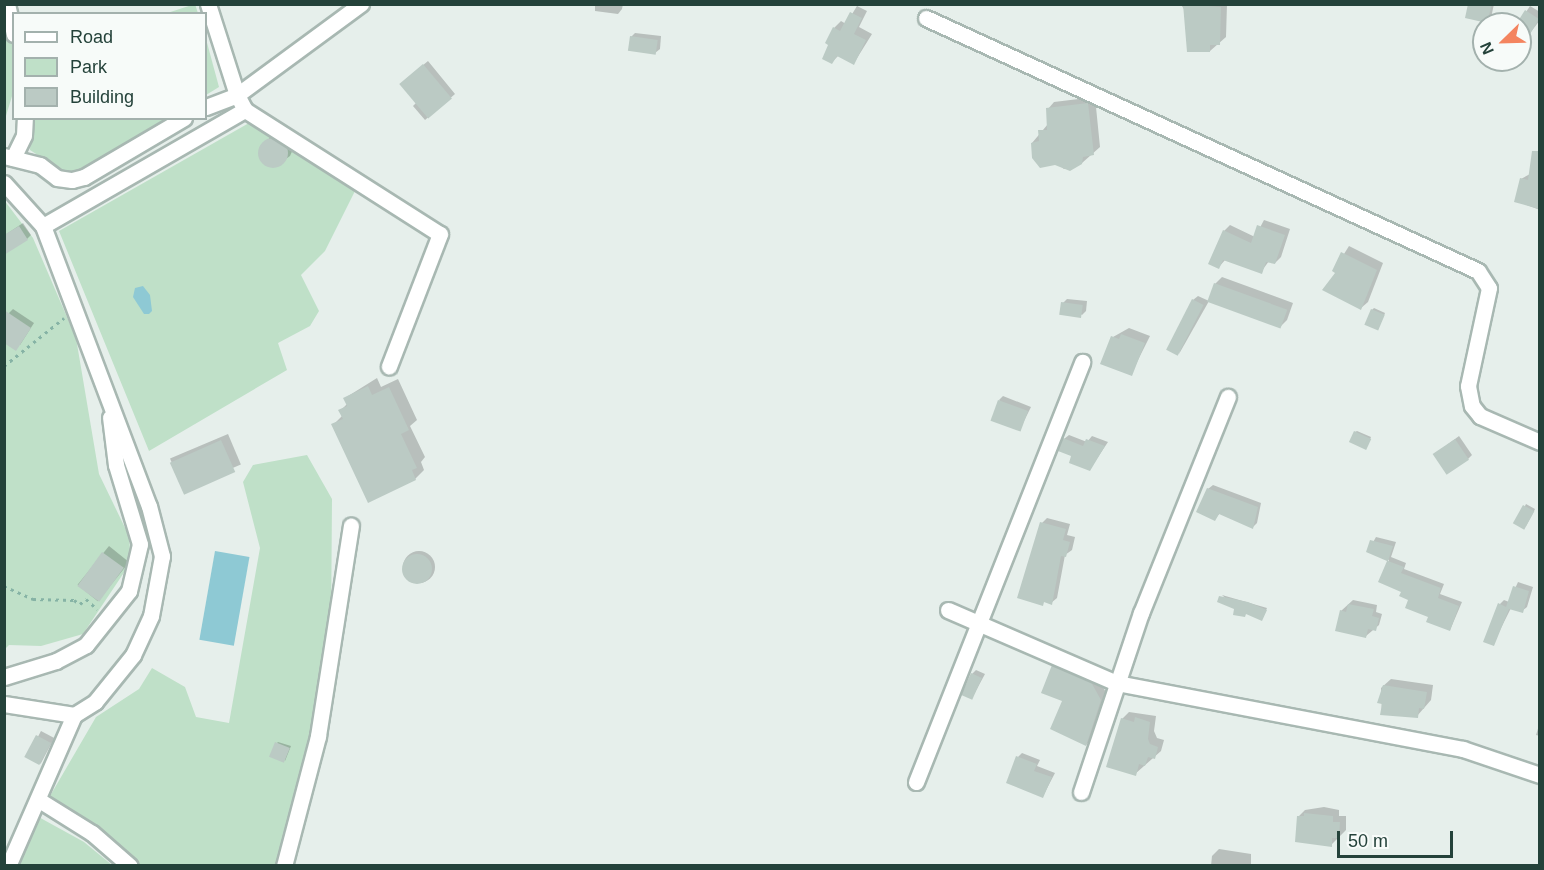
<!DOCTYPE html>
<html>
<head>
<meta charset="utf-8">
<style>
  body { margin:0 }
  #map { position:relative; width:1544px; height:870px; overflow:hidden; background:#e6efeb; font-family:Arial,sans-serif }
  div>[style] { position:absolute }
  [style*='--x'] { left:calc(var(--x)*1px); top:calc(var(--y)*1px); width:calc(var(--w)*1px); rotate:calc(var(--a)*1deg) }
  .green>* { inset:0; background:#bfe0c8; transform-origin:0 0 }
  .water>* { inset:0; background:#8ec9d4; transform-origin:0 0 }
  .shadow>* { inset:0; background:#0003; transform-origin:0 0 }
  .round { border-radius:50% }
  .building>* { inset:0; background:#bbcac4; transform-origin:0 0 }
  .path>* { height:3px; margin-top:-1.5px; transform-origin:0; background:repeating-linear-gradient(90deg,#86b3a5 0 3px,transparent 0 7.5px) }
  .roads { filter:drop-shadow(2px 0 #a8b8b2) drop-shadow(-2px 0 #a8b8b2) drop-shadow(0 2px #a8b8b2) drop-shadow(0 -2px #a8b8b2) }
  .minor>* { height:15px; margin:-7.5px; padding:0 7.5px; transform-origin:7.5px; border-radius:7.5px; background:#fff }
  span { translate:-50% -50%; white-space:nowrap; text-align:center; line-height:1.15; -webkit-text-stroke:5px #f7fbf9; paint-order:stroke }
  .frame { position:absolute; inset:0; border:6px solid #24423a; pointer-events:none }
  .legend { position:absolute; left:12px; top:12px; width:195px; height:108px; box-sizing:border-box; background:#f7fbf9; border:2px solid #a3b1ad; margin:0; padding:8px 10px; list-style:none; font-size:18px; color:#24423a }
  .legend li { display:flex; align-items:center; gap:12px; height:30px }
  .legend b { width:30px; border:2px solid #a3b1ad }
  .north { position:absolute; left:1472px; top:12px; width:60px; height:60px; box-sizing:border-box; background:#f7fbf9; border:2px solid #a3b1ad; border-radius:50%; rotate:247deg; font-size:16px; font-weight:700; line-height:24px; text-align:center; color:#24423a }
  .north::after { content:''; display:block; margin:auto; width:21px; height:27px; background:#f4845f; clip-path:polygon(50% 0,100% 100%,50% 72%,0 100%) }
  .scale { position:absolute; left:1337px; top:831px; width:116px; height:27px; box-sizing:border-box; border:3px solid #24423a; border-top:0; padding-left:8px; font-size:18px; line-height:21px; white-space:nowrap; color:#24423a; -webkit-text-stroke:4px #f7fbf9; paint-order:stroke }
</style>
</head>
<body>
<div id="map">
  <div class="green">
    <i style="left:195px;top:4px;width:9px;height:182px;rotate:72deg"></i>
    <i style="clip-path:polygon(5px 26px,14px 45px,13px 93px,5px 119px)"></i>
    <i style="clip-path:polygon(206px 39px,219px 87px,206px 95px)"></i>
    <i style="clip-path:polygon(31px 119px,167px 119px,71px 177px,30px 150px)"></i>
    <i style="clip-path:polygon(249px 123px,356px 189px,325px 251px,301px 275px,319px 311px,310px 326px,278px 343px,287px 370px,149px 451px,59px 231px)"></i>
    <i style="clip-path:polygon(4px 200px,33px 238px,76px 338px,99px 474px,129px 536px,131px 562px,83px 634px,41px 646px,9px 645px,5px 649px)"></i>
    <i style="clip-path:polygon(307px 455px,332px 499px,331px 632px,296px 817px,277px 865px,137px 865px,50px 796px,96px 717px,139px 689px,152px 668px,185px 687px,196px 717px,229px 723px,260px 548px,243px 482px,253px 465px)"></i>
    <i style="clip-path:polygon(35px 815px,84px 842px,112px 865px,7px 866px)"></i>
  </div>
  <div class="water">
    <i style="clip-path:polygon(143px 286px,150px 295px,152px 311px,149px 314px,144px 314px,133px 297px,135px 288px)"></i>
    <i style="left:215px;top:551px;width:35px;height:90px;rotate:10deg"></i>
  </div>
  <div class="shadow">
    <i style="clip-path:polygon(595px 4px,623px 4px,622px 9px,618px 14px,595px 11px)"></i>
    <i style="clip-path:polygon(1227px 4px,1226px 37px,1210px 51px,1182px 6px,1172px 6px)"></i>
    <i style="clip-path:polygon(1470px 4px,1494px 4px,1491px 18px,1487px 22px)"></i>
    <i style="clip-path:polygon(857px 6px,867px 11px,859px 27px,872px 34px,854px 63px,839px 55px,832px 62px,834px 28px,841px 21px,846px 24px)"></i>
    <i style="clip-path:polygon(1530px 6px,1540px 12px,1540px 20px,1527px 37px,1520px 32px,1518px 24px)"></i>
    <i style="clip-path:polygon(635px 33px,661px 36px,660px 49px,655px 53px,631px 37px)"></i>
    <i style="clip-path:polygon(428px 61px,455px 94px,425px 120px,413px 106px,417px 102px,405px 80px)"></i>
    <i style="clip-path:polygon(1095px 97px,1100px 147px,1082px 163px,1064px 169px,1032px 143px,1048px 124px,1048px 109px,1054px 102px)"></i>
    <i style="clip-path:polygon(273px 133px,294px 147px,290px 156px,276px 166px,267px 163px,260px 151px)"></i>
    <i style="clip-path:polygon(1538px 158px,1540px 158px,1540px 210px,1516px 201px,1521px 179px,1530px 174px)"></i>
    <i style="clip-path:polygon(1264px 220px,1290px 229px,1281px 257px,1275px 263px,1269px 261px,1261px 272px,1225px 260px,1219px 267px,1224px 231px,1230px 225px,1255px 237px)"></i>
    <i style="clip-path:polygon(23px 223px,31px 235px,27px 239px,5px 235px)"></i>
    <i style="clip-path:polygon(1349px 246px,1383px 263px,1368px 302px,1361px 308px,1334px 270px)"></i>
    <i style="clip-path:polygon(1222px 277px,1293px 303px,1287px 320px,1280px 327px,1215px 284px)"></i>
    <i style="clip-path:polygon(1198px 296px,1209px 301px,1179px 354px,1193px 300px)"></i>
    <i style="clip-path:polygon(1067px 299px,1087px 301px,1086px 311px,1082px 315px,1063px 303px)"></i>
    <i style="clip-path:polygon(1374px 308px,1385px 313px,1378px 329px,1372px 310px)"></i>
    <i style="clip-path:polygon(13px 309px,34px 323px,20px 345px,9px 313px)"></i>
    <i style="clip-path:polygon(1129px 328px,1150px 336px,1131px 374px,1113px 337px)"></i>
    <i style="clip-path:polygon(377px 378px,381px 387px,398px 379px,417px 420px,410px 426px,425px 457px,421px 462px,424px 470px,415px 479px,333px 425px,342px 416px,340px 411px,347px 404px,345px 398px)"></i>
    <i style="clip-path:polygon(1003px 396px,1031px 407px,1020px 429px,999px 400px)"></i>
    <i style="clip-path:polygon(1357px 431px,1371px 437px,1367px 446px,1355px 432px)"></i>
    <i style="left:228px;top:434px;width:33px;height:63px;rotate:67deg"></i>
    <i style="clip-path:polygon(1069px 435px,1087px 442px,1092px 436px,1108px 442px,1090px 469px,1064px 439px)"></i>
    <i style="clip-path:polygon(1459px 436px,1472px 455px,1468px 459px,1439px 451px)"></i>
    <i style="clip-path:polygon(1213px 485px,1261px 503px,1257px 523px,1253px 527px,1220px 513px,1215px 519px,1208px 489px)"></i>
    <i style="clip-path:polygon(1526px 504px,1535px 509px,1526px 526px,1525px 506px)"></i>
    <i style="clip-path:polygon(1047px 518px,1070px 524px,1067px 535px,1075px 537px,1072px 550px,1065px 555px,1057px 598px,1051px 603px,1042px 523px)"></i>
    <i style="clip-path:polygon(1376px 537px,1396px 542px,1391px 557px,1406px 563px,1404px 569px,1444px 584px,1440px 594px,1462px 602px,1450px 630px,1402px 591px,1380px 581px,1389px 560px,1368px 551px)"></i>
    <i style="left:109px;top:546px;width:26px;height:50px;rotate:39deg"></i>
    <i class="round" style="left:403px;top:551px;width:32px;height:32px"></i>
    <i style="clip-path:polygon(1518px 582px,1533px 587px,1527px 607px,1522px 611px,1511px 608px,1493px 644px,1500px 604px,1504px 600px,1509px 602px)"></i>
    <i style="clip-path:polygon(1222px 595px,1267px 608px,1263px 617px,1246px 612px,1244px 616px)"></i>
    <i style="clip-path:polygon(1353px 600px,1377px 605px,1376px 612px,1382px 614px,1379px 625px,1366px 636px,1341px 611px)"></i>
    <i style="clip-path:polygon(1059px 660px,1097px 677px,1107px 694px,1092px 739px,1086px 745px,1064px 700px,1053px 666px)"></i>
    <i style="clip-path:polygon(976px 670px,985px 674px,972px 698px,972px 674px)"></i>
    <i style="clip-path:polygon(1391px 679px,1433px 685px,1431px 700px,1417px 716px,1382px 714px,1381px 688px)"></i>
    <i style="clip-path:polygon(1129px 712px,1156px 716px,1154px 731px,1157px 738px,1164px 740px,1161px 751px,1135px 774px,1122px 719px)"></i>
    <i style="clip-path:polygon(1540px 722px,1540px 736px,1536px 735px)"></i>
    <i style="left:41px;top:731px;width:15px;height:29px;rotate:28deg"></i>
    <i style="clip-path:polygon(278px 742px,291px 746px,285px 761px,277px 743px)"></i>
    <i style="clip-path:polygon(1022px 753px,1040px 760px,1037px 766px,1055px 773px,1043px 796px,1018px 757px)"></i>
    <i style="clip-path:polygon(1324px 807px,1339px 810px,1339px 816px,1346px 816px,1346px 830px,1331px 845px,1298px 817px,1305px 810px)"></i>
    <i style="clip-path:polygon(1219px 849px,1251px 854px,1251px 866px,1211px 866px,1212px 856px)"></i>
  </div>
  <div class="building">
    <i style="clip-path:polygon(1183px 4px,1221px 7px,1220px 45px,1210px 45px,1210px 52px,1187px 52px)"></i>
    <i style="clip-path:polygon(1468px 4px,1492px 4px,1487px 23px,1465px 18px)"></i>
    <i style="clip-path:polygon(1525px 10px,1539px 19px,1520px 51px,1520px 18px)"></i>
    <i style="clip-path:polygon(850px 12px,862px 18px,854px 34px,866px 40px,854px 65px,837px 56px,832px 64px,822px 59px,828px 45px,825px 43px,833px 27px,840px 31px)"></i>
    <i style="left:630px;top:36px;width:28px;height:15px;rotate:8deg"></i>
    <i style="left:423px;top:64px;width:45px;height:31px;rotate:50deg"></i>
    <i style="clip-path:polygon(1088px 103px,1094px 155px,1083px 157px,1082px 164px,1070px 171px,1055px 165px,1040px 168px,1032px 158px,1031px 143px,1039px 141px,1038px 130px,1047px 130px,1046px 108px)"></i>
    <i class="round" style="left:258px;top:138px;width:30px;height:30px"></i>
    <i style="clip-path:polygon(1532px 151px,1539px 151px,1539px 209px,1514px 202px,1520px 178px,1528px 180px)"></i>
    <i style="clip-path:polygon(1257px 225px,1285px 235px,1275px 264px,1266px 262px,1262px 274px,1223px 260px,1219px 269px,1208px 264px,1223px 230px,1251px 243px)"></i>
    <i style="clip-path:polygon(19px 226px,28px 240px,4px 255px,4px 235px)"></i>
    <i style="clip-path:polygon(1341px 252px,1377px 270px,1361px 310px,1322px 290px,1335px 273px,1332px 271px)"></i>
    <i style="left:1214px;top:283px;width:78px;height:20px;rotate:20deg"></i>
    <i style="left:1192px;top:299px;width:13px;height:57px;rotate:27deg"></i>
    <i style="left:1061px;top:302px;width:22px;height:13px;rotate:8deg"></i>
    <i style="left:1371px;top:309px;width:15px;height:17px;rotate:23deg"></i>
    <i style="clip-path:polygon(4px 310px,31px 328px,16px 351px,4px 343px)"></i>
    <i style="clip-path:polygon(1121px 334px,1145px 343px,1132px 376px,1100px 364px,1111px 336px,1119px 339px)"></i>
    <i style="clip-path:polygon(368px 386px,372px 395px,389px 387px,409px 430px,401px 434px,417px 468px,412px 470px,416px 480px,368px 503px,331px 424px,343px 419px,338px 410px,347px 406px,343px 398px)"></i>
    <i style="left:998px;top:400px;width:32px;height:22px;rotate:20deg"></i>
    <i style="left:1354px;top:431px;width:19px;height:12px;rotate:25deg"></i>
    <i style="clip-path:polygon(1063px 438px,1083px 446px,1086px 439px,1105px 446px,1090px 471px,1069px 463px,1071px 456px,1058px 451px)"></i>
    <i style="left:1455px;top:439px;width:25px;height:27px;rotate:56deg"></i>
    <i style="left:221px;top:440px;width:35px;height:56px;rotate:66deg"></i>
    <i style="clip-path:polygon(1207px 488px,1258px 507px,1253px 529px,1219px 514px,1215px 521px,1196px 512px)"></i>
    <i style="left:1523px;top:505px;width:13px;height:21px;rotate:29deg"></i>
    <i style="clip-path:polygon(1040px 522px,1066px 529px,1063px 540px,1070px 542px,1066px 557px,1061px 556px,1052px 605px,1044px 602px,1043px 606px,1017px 598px)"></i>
    <i style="clip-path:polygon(1370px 540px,1393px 546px,1388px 561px,1404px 567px,1401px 573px,1441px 588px,1438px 598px,1459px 606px,1450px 631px,1426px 622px,1428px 617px,1405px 608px,1408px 600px,1399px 596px,1401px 592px,1378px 582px,1387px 561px,1366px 552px)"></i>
    <i style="left:102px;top:552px;width:27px;height:42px;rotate:36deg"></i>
    <i class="round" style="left:402px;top:554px;width:30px;height:30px"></i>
    <i style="clip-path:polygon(1513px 586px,1529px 591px,1523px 613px,1509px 609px,1494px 646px,1483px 642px,1498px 603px,1506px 607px)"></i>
    <i style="clip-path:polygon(1219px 596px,1248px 602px,1267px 610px,1262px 621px,1246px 614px,1245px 617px,1233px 615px,1234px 609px,1217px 602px)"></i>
    <i style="clip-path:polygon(1348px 604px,1374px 609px,1372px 616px,1379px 618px,1376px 631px,1368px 629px,1366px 638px,1335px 631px,1340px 610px,1346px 612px)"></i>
    <i style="clip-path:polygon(1052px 665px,1091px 682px,1101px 700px,1086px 746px,1050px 729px,1062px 701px,1041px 693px)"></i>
    <i style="left:971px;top:673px;width:12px;height:24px;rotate:24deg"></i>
    <i style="clip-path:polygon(1383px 685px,1427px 692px,1424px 709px,1419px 708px,1418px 718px,1380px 715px,1382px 704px,1377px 703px)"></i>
    <i style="clip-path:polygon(1135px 717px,1150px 722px,1148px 739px,1150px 744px,1158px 747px,1155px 759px,1148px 757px,1145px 766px,1139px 764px,1136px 776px,1106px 767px,1121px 718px,1134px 722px)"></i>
    <i style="left:36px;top:735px;width:17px;height:25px;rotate:28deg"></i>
    <i style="left:275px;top:742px;width:16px;height:16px;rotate:22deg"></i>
    <i style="clip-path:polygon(1016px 756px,1037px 764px,1034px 771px,1052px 777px,1043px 798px,1006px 783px)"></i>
    <i style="clip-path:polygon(1304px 813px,1333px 816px,1333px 822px,1340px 822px,1339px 838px,1332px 838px,1332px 847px,1295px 842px,1297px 816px,1304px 816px)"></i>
  </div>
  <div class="path">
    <i style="--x:4;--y:366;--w:77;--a:-38.7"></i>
    <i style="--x:4;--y:586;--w:32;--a:24"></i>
    <i style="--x:33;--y:599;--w:41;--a:1.4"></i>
    <i style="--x:74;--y:600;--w:7;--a:34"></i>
    <i style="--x:80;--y:604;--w:8;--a:-40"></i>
    <i style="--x:86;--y:599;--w:15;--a:42"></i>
  </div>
  <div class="roads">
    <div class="minor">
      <i style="--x:7;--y:4;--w:31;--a:77"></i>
      <i style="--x:926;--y:18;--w:607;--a:24.62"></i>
      <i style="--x:1478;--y:271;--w:20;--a:57"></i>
      <i style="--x:1489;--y:288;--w:100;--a:102.1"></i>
      <i style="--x:1468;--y:386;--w:20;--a:79"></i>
      <i style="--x:1472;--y:406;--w:13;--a:51"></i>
      <i style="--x:1480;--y:416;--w:65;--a:23.4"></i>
      <i style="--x:206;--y:107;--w:33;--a:-21"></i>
      <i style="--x:237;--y:95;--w:96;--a:-107.7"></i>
      <i style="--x:245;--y:110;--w:17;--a:-118"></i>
      <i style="--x:237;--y:95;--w:154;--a:-36.3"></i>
      <i style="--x:4;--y:156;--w:37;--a:14"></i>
      <i style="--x:40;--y:165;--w:21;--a:37"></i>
      <i style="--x:57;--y:178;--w:15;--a:8"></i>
      <i style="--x:72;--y:180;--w:12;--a:-14"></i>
      <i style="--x:84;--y:177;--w:116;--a:-30.5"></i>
      <i style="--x:13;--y:158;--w:25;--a:-64"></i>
      <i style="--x:24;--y:135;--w:17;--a:-87"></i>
      <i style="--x:4;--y:183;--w:58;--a:47.8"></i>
      <i style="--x:43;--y:226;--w:299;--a:69.3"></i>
      <i style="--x:149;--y:506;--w:52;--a:75.4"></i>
      <i style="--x:162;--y:556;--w:61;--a:100.4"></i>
      <i style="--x:151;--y:616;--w:43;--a:114.8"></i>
      <i style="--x:133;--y:655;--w:60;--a:129"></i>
      <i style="--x:95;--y:702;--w:25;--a:148"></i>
      <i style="--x:74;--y:715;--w:165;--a:113.6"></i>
      <i style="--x:43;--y:226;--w:233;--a:-29.9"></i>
      <i style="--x:245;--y:110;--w:231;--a:32.5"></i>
      <i style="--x:440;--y:234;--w:142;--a:111.1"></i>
      <i style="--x:948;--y:610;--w:184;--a:23.4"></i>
      <i style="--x:1117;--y:683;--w:352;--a:10.8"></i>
      <i style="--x:1463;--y:749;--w:81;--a:18.7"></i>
      <i style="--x:4;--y:677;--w:54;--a:-17.1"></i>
      <i style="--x:56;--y:661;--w:34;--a:-28"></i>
      <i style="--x:86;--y:645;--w:69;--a:-51.5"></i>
      <i style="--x:129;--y:591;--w:48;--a:-76.8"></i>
      <i style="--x:140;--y:544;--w:83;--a:-106.9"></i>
      <i style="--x:116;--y:465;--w:48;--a:-97.1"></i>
      <i style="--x:4;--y:704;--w:71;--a:8.9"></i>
      <i style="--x:916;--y:782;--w:452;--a:-68.4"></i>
      <i style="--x:1081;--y:792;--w:189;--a:-71.5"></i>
      <i style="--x:1141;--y:613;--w:233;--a:-68.1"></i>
      <i style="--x:39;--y:800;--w:62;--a:31.9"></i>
      <i style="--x:92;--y:833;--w:50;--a:41"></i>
      <i style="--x:284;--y:866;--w:134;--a:-75.3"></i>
      <i style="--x:318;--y:736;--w:213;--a:-81.1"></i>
    </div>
  </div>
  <div class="frame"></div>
  <ul class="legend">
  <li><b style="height:8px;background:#fff"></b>Road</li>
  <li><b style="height:16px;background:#bfe0c8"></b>Park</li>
  <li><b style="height:16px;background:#bbcac4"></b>Building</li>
  </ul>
  <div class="north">N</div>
  <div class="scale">50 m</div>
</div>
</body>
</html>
